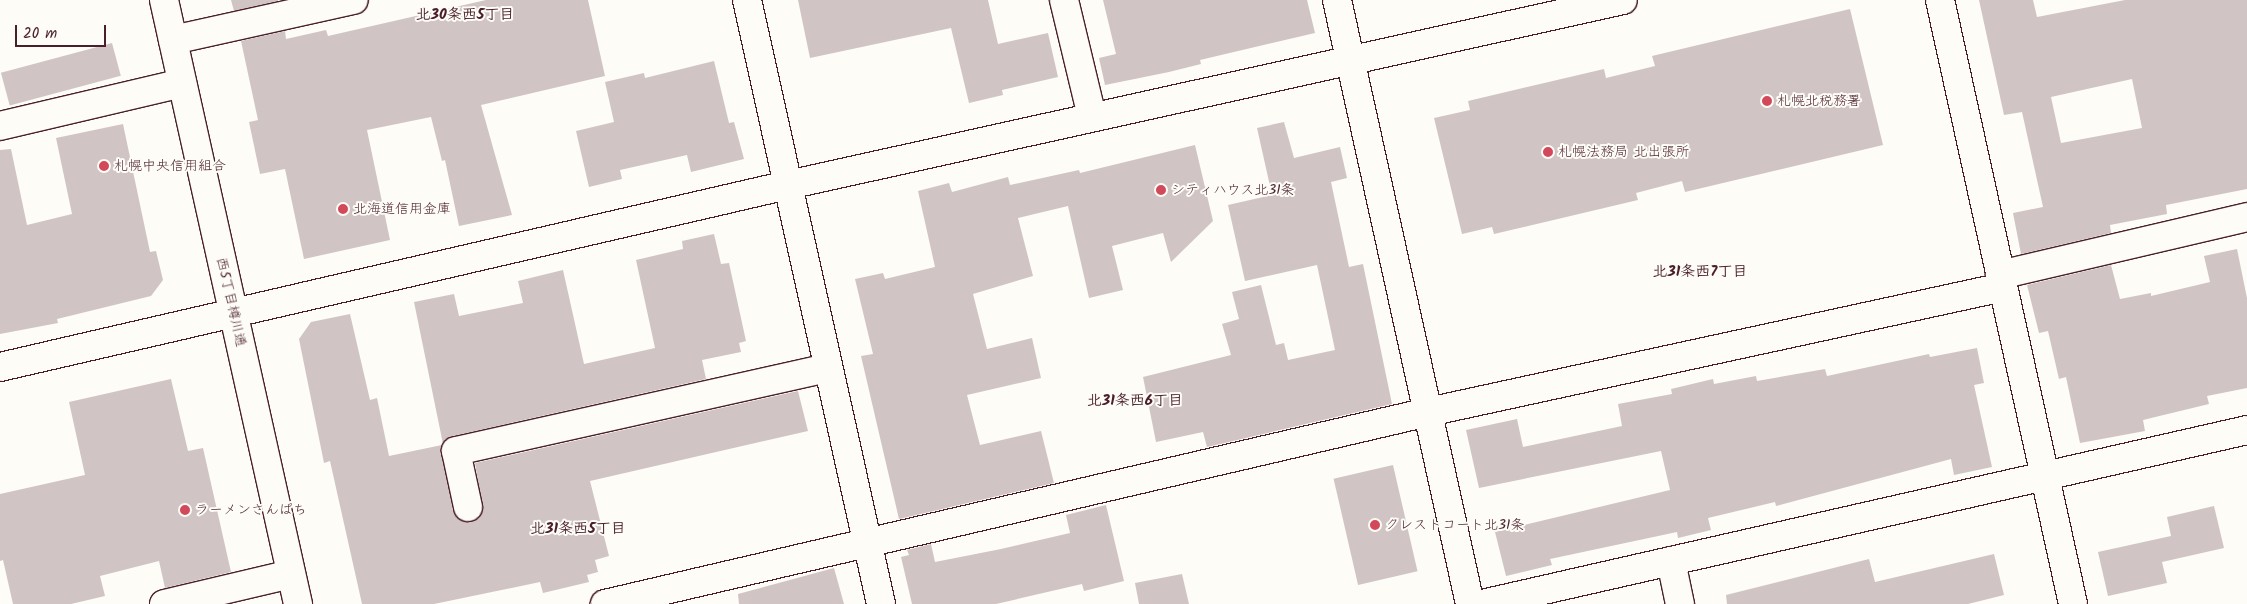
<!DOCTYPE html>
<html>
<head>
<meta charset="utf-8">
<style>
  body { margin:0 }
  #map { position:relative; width:2247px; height:604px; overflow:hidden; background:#fdfcf7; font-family:Kalam,"Klee One",sans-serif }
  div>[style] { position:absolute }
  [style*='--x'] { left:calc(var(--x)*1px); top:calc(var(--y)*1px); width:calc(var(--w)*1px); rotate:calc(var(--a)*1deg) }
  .building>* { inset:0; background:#d0c5c4; transform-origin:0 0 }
  .roads { filter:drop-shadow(1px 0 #4a1f2b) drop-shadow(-1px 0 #4a1f2b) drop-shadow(0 1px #4a1f2b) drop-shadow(0 -1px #4a1f2b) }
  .minor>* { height:28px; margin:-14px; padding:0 14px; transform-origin:14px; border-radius:14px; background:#fdfcf7 }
  .dots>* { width:14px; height:14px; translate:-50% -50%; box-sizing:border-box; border:2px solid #fdfcf7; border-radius:50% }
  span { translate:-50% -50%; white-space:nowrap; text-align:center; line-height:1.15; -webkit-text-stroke:4px #fdfcf7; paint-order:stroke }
  .poi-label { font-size:14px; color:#4a1f2b }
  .left { translate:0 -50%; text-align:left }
  .street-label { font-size:14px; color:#4a1f2b }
  .neighbourhood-label { font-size:15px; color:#4a1f2b; font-weight:700 }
  .scale { position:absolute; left:15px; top:25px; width:91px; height:22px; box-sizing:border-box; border:2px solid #4a1f2b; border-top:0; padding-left:6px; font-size:15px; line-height:18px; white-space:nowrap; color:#4a1f2b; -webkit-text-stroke:4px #fdfcf7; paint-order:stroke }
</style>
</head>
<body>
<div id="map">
  <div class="building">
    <i style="clip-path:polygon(231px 0,278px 0,278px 1px,234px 11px)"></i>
    <i style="clip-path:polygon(486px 0,588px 0,605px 76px,481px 105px,512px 215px,459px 226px,445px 160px,442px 161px,431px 117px,367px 130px,390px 240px,304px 259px,285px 169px,260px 174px,249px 122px,258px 120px,241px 41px,285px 31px,286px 39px,326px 30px,328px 36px)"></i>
    <i style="clip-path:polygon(798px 0,988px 0,998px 44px,1048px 33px,1058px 77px,1002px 90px,1003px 95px,969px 103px,951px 28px,810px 58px)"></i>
    <i style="clip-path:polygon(1103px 0,1307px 0,1315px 33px,1200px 60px,1201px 64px,1169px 72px,1105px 85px,1099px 58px,1116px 54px)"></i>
    <i style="clip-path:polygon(evenodd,1979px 0,2033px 0,2037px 17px,2125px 0,2247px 0,2247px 189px,2166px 205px,2167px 214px,2110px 225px,2111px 233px,2021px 254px,2013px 213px,2043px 207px,2022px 112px,2004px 115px,1979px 0,2132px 79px,2142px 128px,2061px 143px,2051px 97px,2132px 79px)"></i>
    <i style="clip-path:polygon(1850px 9px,1883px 145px,1685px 192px,1682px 181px,1636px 193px,1638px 200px,1494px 234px,1492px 227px,1462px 234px,1434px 118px,1470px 110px,1468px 101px,1604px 69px,1606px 78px,1655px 66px,1652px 56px)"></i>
    <i style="left:112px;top:43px;width:34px;height:115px;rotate:75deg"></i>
    <i style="clip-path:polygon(714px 61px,729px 123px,734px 122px,744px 159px,691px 172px,687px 155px,620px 170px,622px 179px,589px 187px,576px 131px,614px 122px,605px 82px,644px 73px,645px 78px)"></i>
    <i style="clip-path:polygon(1284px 122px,1294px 158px,1340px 147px,1347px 178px,1331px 182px,1349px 267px,1363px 264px,1392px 404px,1207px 447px,1203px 432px,1156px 442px,1143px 377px,1231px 355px,1222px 324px,1239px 319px,1232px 292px,1261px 285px,1276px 345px,1284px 343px,1288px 360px,1335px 350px,1317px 265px,1245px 281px,1228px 205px,1272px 195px,1257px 128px)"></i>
    <i style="clip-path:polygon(123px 124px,150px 252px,156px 251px,163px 280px,151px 296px,57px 319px,58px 323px,0 334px,0 150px,11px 149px,27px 225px,72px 214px,56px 138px)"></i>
    <i style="clip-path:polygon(1195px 145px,1213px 221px,1171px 262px,1163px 233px,1112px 246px,1123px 290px,1089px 298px,1068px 206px,1018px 218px,1033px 276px,973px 294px,987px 349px,1032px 338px,1041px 378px,967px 395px,980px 445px,1041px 431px,1054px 483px,899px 519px,861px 356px,873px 354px,855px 279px,883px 273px,885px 279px,935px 267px,918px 191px,949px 183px,952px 192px,1008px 177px,1010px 185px,1079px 170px,1080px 173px)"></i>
    <i style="clip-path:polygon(714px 234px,721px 264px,729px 263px,746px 341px,739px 343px,741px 352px,702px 360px,706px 379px,453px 436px,443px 444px,414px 302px,454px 294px,459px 316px,523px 303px,518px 281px,563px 270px,584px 364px,655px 348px,636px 260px,683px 249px,682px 241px)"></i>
    <i style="clip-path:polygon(2237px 249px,2247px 298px,2247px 388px,2207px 396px,2209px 404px,2143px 420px,2145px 431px,2080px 443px,2066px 377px,2059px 379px,2048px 331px,2039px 333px,2027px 285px,2111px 265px,2120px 299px,2151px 293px,2151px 296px,2210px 282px,2204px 256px)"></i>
    <i style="clip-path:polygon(350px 314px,370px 400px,377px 398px,389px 456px,442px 445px,453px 510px,464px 522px,478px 519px,483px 511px,475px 463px,798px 391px,808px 431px,590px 481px,609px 556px,595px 560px,598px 572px,587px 575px,589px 582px,543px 593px,540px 582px,434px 604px,362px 604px,330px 461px,324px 463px,299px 339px,311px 322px)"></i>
    <i style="clip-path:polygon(1977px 348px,1984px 383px,1974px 385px,1992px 467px,1954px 475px,1951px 459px,1776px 506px,1775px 502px,1708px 518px,1711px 530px,1678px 538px,1677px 532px,1550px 559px,1552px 565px,1506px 576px,1495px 532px,1670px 490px,1661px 451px,1479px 488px,1466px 430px,1517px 419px,1523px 447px,1622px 426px,1618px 404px,1672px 394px,1671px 389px,1713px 379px,1714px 384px,1756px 376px,1757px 381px,1825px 369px,1827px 376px,1929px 354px,1930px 357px)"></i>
    <i style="clip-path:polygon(171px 379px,188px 451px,203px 448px,231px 572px,165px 588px,159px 561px,100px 576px,105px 596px,71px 604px,13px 604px,3px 560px,0 561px,0 494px,85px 475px,69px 402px)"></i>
    <i style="left:1393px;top:465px;width:109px;height:61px;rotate:77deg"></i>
    <i style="clip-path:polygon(1106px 505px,1124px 581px,1084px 591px,1082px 584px,996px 604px,912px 604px,901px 557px,909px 555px,907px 550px,931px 544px,935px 562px,1001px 549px,1070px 533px,1066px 515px)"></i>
    <i style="clip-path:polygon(2214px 506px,2224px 548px,2162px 562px,2167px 583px,2108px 596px,2098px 552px,2171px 536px,2167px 517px)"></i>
    <i style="clip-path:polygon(1994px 554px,2004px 595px,1968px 604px,1727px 604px,1726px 595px,1869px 559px,1875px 582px)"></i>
    <i style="clip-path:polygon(834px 568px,844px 604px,739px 604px,738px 594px)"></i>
    <i style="clip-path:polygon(1182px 574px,1189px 604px,1139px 604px,1135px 583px)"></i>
  </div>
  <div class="roads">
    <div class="minor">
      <i style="--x:164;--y:0;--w:619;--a:77.49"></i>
      <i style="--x:747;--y:0;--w:619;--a:77.49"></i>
      <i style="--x:1064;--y:0;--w:120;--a:76.5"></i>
      <i style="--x:1337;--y:0;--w:618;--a:77.58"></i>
      <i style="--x:1940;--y:0;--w:618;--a:77.58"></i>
      <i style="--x:173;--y:40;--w:185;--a:-12.5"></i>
      <i style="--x:0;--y:126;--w:187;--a:-13.3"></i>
      <i style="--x:2000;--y:275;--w:254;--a:-13.2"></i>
      <i style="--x:0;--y:367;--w:809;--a:-13.01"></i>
      <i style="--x:788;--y:185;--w:855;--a:-12.49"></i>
      <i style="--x:468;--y:507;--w:57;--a:-102.1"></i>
      <i style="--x:456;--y:451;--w:381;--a:-12.6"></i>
      <i style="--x:1671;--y:561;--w:44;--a:78.2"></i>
      <i style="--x:164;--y:604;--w:130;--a:-13.3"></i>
      <i style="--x:605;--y:604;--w:845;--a:-13.13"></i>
      <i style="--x:1428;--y:412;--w:588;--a:-12.26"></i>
      <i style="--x:1482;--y:604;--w:785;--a:-12.81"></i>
    </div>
  </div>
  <div class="dots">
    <i style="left:1767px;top:101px;background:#d1495b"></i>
    <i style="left:1548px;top:152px;background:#d1495b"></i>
    <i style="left:104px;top:166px;background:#d1495b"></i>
    <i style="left:1161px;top:190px;background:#d1495b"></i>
    <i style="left:343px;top:209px;background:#d1495b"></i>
    <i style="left:185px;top:510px;background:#d1495b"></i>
    <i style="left:1375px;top:525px;background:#d1495b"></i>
  </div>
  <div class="poi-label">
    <span class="left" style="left:1777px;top:101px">札幌北税務署</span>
    <span class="left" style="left:1558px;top:152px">札幌法務局 北出張所</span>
    <span class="left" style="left:114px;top:166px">札幌中央信用組合</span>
    <span class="left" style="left:1171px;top:190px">シティハウス北31条</span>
    <span class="left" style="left:353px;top:209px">北海道信用金庫</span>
    <span class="left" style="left:195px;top:510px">ラーメンさんぱち</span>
    <span class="left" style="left:1385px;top:525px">クレストコート北31条</span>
  </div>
  <div class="street-label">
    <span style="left:231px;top:302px;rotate:77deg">西5丁目樽川通</span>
  </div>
  <div class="neighbourhood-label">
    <span style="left:465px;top:16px">北30条西5丁目</span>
    <span style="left:1700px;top:273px">北31条西7丁目</span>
    <span style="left:1135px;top:402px">北31条西6丁目</span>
    <span style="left:578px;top:530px">北31条西5丁目</span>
  </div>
  <div class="scale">20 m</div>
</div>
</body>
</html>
